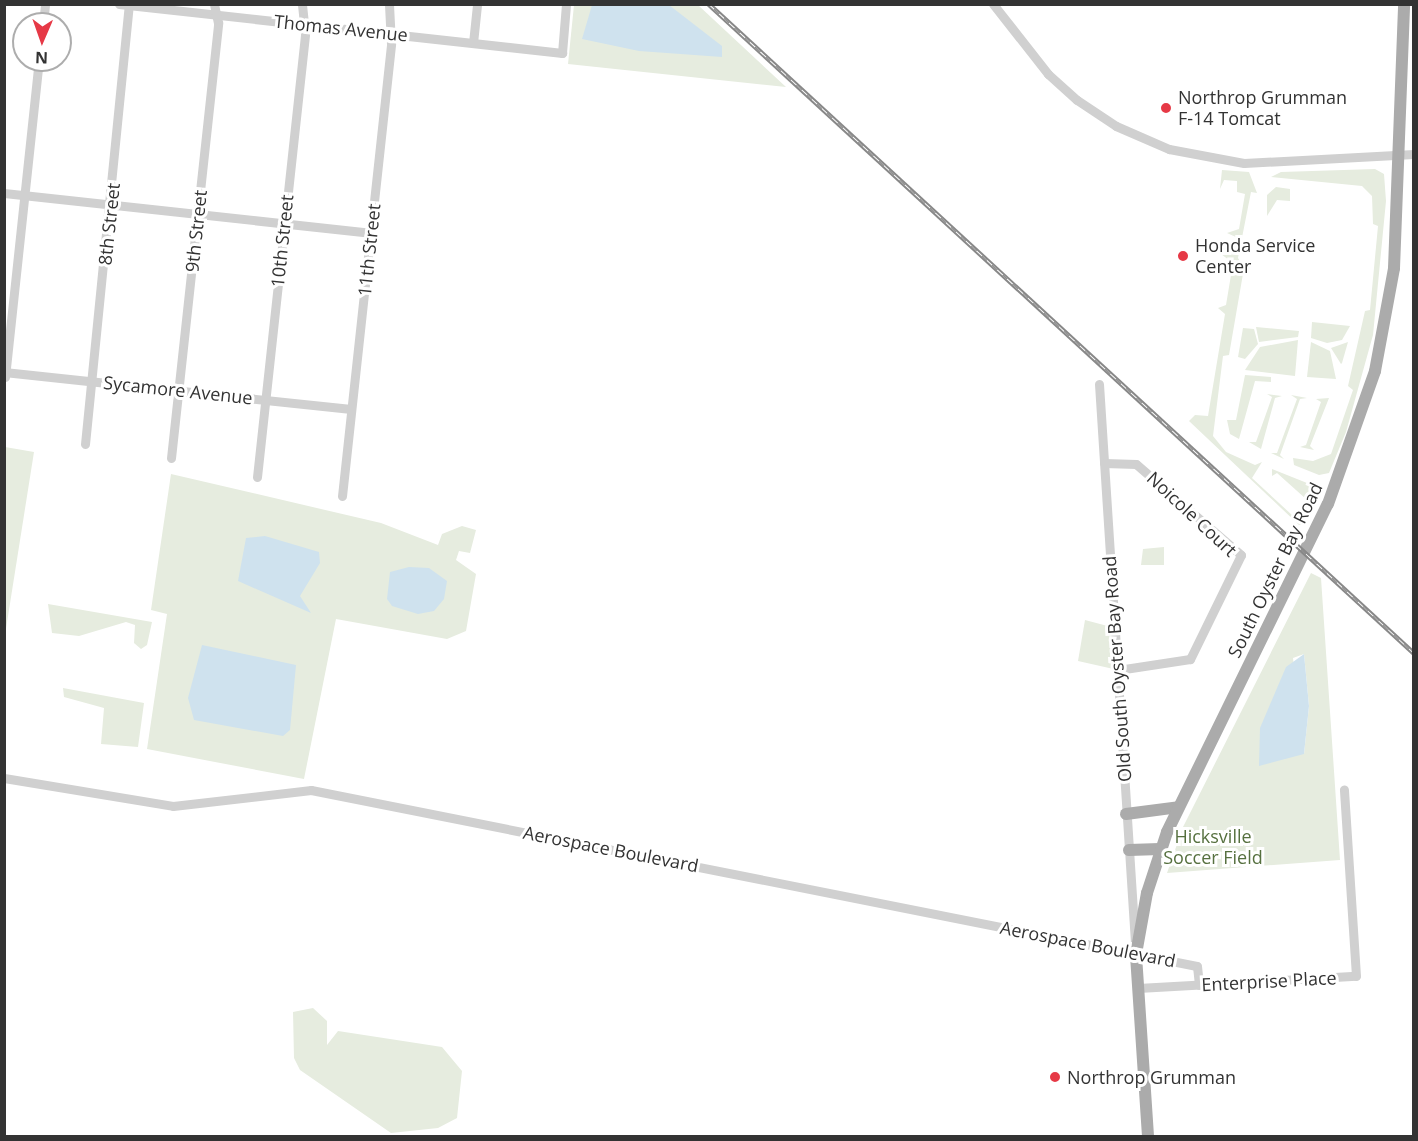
<!DOCTYPE html>
<html>
<head>
<meta charset="utf-8">
<style>
  body { margin:0 }
  #map { position:relative; width:1418px; height:1141px; overflow:hidden; background:#fff; font-family:"Open Sans",sans-serif }
  div>[style] { position:absolute }
  [style*='--x'] { left:calc(var(--x)*1px); top:calc(var(--y)*1px); width:calc(var(--w)*1px); rotate:calc(var(--a)*1deg) }
  .green>* { inset:0; background:#e6ecdf }
  .water>* { inset:0; background:#cfe2ee }
  .minor>* { height:9px; margin:-4.5px; padding:0 4.5px; transform-origin:4.5px; border-radius:4.5px; background:#d0d0d0 }
  .major>* { height:12px; margin:-6px; padding:0 6px; transform-origin:6px; border-radius:6px; background:#ababab }
  .rail>* { height:4.5px; margin-top:-2.25px; transform-origin:0; background:repeating-linear-gradient(90deg,#fff 0 7px,#888 0 14px); box-sizing:border-box; border-block:2px solid #888 }
  .dots>* { width:16px; height:16px; translate:-50% -50%; box-sizing:border-box; border:3px solid #fff; border-radius:50% }
  span { translate:-50% -50%; white-space:nowrap; text-align:center; line-height:1.15; -webkit-text-stroke:6px #fff; paint-order:stroke }
  .street-label { font-size:18px; color:#333 }
  .poi-label { font-size:18px; color:#333 }
  .left { translate:0 -50%; text-align:left }
  .park-label { font-size:18px; color:#56703f }
  .frame { position:absolute; inset:0; border:6px solid #333; pointer-events:none }
  .north { position:absolute; left:12px; top:12px; width:60px; height:60px; box-sizing:border-box; background:#fff; border:2px solid #adadad; border-radius:50%; rotate:182deg; font-size:16px; font-weight:700; line-height:24px; text-align:center; color:#333 }
  .north::after { content:''; display:block; margin:auto; width:21px; height:27px; background:#e63946; clip-path:polygon(50% 0,100% 100%,50% 72%,0 100%) }
</style>
</head>
<body>
<div id="map">
  <div class="green">
    <i style="clip-path:polygon(574px 5px,698px 5px,786px 87px,568px 64px)"></i>
    <i style="clip-path:polygon(1375px 169px,1384px 174px,1386px 201px,1373px 335px,1346px 432px,1329px 473px,1319px 475px,1294px 465px,1293px 458px,1313px 461px,1331px 454px,1353px 390px,1348px 386px,1365px 311px,1370px 310px,1378px 226px,1373px 224px,1372px 196px,1362px 186px,1271px 177px,1281px 172px)"></i>
    <i style="clip-path:polygon(1222px 170px,1249px 172px,1257px 193px,1251px 192px,1238px 258px,1244px 268px,1229px 355px,1223px 356px,1213px 436px,1226px 452px,1255px 465px,1262px 462px,1252px 478px,1292px 515px,1305px 507px,1306px 499px,1277px 473px,1272px 476px,1272px 469px,1317px 487px,1320px 494px,1304px 525px,1299px 525px,1189px 421px,1195px 415px,1208px 416px,1225px 314px,1218px 308px,1226px 305px,1233px 263px,1221px 254px,1223px 249px,1236px 250px,1238px 238px,1227px 233px,1239px 229px,1245px 194px,1237px 192px,1237px 181px,1224px 180px,1220px 189px)"></i>
    <i style="clip-path:polygon(1276px 187px,1290px 189px,1290px 201px,1277px 200px,1267px 216px,1267px 195px)"></i>
    <i style="clip-path:polygon(1312px 322px,1350px 326px,1342px 340px,1327px 343px,1311px 338px)"></i>
    <i style="clip-path:polygon(1256px 327px,1299px 331px,1298px 337px,1259px 342px)"></i>
    <i style="clip-path:polygon(1243px 328px,1254px 329px,1258px 344px,1245px 359px,1238px 357px)"></i>
    <i style="clip-path:polygon(1298px 340px,1295px 376px,1245px 370px,1260px 347px)"></i>
    <i style="clip-path:polygon(1311px 342px,1330px 351px,1336px 379px,1307px 377px)"></i>
    <i style="clip-path:polygon(1348px 342px,1342px 363px,1341px 364px,1331px 348px)"></i>
    <i style="clip-path:polygon(1245px 375px,1271px 377px,1271px 382px,1255px 381px,1239px 439px,1230px 434px,1227px 420px,1236px 420px)"></i>
    <i style="clip-path:polygon(1267px 394px,1282px 396px,1275px 398px,1261px 449px,1249px 442px,1256px 442px,1272px 397px)"></i>
    <i style="clip-path:polygon(1291px 395px,1307px 398px,1300px 399px,1280px 455px,1284px 459px,1271px 453px,1277px 453px,1297px 399px)"></i>
    <i style="clip-path:polygon(1329px 398px,1310px 446px,1314px 450px,1300px 447px,1306px 445px,1321px 402px,1316px 399px)"></i>
    <i style="clip-path:polygon(5px 447px,34px 452px,5px 635px,4px 447px)"></i>
    <i style="clip-path:polygon(171px 474px,381px 523px,438px 545px,442px 534px,462px 526px,476px 530px,470px 553px,459px 551px,456px 560px,476px 574px,466px 631px,447px 639px,336px 619px,304px 779px,147px 749px,167px 614px,151px 610px)"></i>
    <i style="clip-path:polygon(1164px 547px,1164px 565px,1141px 565px,1143px 549px)"></i>
    <i style="clip-path:polygon(evenodd,1311px 573px,1321px 578px,1340px 860px,1167px 873px,1183px 827px,1311px 573px,1304px 654px,1309px 706px,1304px 754px,1293px 658px,1304px 654px)"></i>
    <i style="clip-path:polygon(48px 604px,152px 622px,147px 645px,141px 649px,134px 643px,135px 625px,126px 622px,79px 636px,52px 633px)"></i>
    <i style="clip-path:polygon(1085px 620px,1115px 628px,1118px 670px,1078px 661px)"></i>
    <i style="clip-path:polygon(63px 688px,144px 703px,138px 747px,101px 744px,104px 708px,64px 697px)"></i>
    <i style="clip-path:polygon(313px 1008px,327px 1021px,327px 1045px,338px 1031px,442px 1047px,462px 1071px,457px 1118px,438px 1128px,391px 1133px,300px 1070px,294px 1058px,293px 1012px)"></i>
  </div>
  <div class="water">
    <i style="clip-path:polygon(592px 5px,669px 5px,722px 46px,722px 57px,639px 51px,582px 39px)"></i>
    <i style="clip-path:polygon(265px 536px,319px 552px,320px 563px,300px 596px,311px 613px,238px 581px,246px 538px)"></i>
    <i style="clip-path:polygon(409px 567px,429px 568px,447px 581px,444px 599px,434px 611px,418px 614px,392px 606px,387px 599px,390px 572px)"></i>
    <i style="clip-path:polygon(202px 645px,296px 665px,290px 730px,283px 736px,194px 720px,188px 698px)"></i>
    <i style="clip-path:polygon(1304px 654px,1309px 706px,1304px 754px,1259px 766px,1260px 728px,1286px 667px)"></i>
  </div>
  <div class="minor">
    <i style="--x:119;--y:4;--w:446;--a:6.3"></i>
    <i style="--x:562;--y:53;--w:49;--a:-85.3"></i>
    <i style="--x:993;--y:4;--w:89;--a:51.8"></i>
    <i style="--x:1048;--y:74;--w:39;--a:42"></i>
    <i style="--x:1077;--y:100;--w:47;--a:33.7"></i>
    <i style="--x:1116;--y:126;--w:58;--a:23.5"></i>
    <i style="--x:1169;--y:149;--w:76;--a:10.6"></i>
    <i style="--x:1244;--y:163;--w:170;--a:-3"></i>
    <i style="--x:43;--y:24;--w:20;--a:-84"></i>
    <i style="--x:473;--y:43;--w:39;--a:-84"></i>
    <i style="--x:4;--y:193;--w:368;--a:6.2"></i>
    <i style="--x:4;--y:372;--w:349;--a:6.1"></i>
    <i style="--x:5;--y:377;--w:319;--a:-83.9"></i>
    <i style="--x:1099;--y:384;--w:559;--a:86.31"></i>
    <i style="--x:85;--y:444;--w:442;--a:-84.3"></i>
    <i style="--x:171;--y:458;--w:438;--a:-83.8"></i>
    <i style="--x:218;--y:23;--w:19;--a:-102"></i>
    <i style="--x:1104;--y:463;--w:32;--a:2"></i>
    <i style="--x:1136;--y:464;--w:139;--a:40.9"></i>
    <i style="--x:1241;--y:555;--w:116;--a:116.1"></i>
    <i style="--x:1190;--y:659;--w:73;--a:171.3"></i>
    <i style="--x:257;--y:477;--w:447;--a:-83.8"></i>
    <i style="--x:305;--y:33;--w:29;--a:-96"></i>
    <i style="--x:342;--y:496;--w:455;--a:-83.8"></i>
    <i style="--x:391;--y:44;--w:40;--a:-92.9"></i>
    <i style="--x:4;--y:778;--w:171;--a:9.4"></i>
    <i style="--x:173;--y:806;--w:139;--a:-6.6"></i>
    <i style="--x:311;--y:790;--w:903;--a:11.24"></i>
    <i style="--x:1197;--y:966;--w:19;--a:84"></i>
    <i style="--x:1138;--y:988;--w:218;--a:-3.2"></i>
    <i style="--x:1356;--y:976;--w:187;--a:-93.7"></i>
  </div>
  <div class="major">
    <i style="--x:1126;--y:814;--w:53;--a:-7.5"></i>
    <i style="--x:1129;--y:850;--w:31;--a:-2"></i>
    <i style="--x:1148;--y:1136;--w:182;--a:-93.8"></i>
    <i style="--x:1136;--y:954;--w:62;--a:-79.8"></i>
    <i style="--x:1147;--y:893;--w:64;--a:-71.8"></i>
    <i style="--x:1167;--y:832;--w:365;--a:-63.9"></i>
    <i style="--x:1328;--y:504;--w:141;--a:-70.5"></i>
    <i style="--x:1375;--y:371;--w:105;--a:-79.5"></i>
    <i style="--x:1394;--y:268;--w:264;--a:-87.8"></i>
  </div>
  <div class="rail">
    <i style="--x:709;--y:4;--w:958;--a:42.63"></i>
  </div>
  <div class="dots">
    <i style="left:1166px;top:108px;background:#e63946"></i>
    <i style="left:1183px;top:256px;background:#e63946"></i>
    <i style="left:1055px;top:1077px;background:#e63946"></i>
  </div>
  <div class="street-label">
    <span style="left:341px;top:28px;rotate:6deg">Thomas Avenue</span>
    <span style="left:109px;top:224px;rotate:-84deg">8th Street</span>
    <span style="left:196px;top:231px;rotate:-84deg">9th Street</span>
    <span style="left:282px;top:241px;rotate:-84deg">10th Street</span>
    <span style="left:369px;top:250px;rotate:-84deg">11th Street</span>
    <span style="left:178px;top:390px;rotate:6deg">Sycamore Avenue</span>
    <span style="left:1192px;top:514px;rotate:43deg">Noicole Court</span>
    <span style="left:1275px;top:570px;rotate:-64deg">South Oyster Bay Road</span>
    <span style="left:1117px;top:669px;rotate:-94deg">Old South Oyster Bay Road</span>
    <span style="left:611px;top:849px;rotate:11deg">Aerospace Boulevard</span>
    <span style="left:1088px;top:944px;rotate:11deg">Aerospace Boulevard</span>
    <span style="left:1269px;top:981px;rotate:-3deg">Enterprise Place</span>
  </div>
  <div class="poi-label">
    <span class="left" style="left:1178px;top:108px">Northrop Grumman<br>F-14 Tomcat</span>
    <span class="left" style="left:1195px;top:256px">Honda Service<br>Center</span>
    <span class="left" style="left:1067px;top:1077px">Northrop Grumman</span>
  </div>
  <div class="park-label">
    <span style="left:1213px;top:847px">Hicksville<br>Soccer Field</span>
  </div>
  <div class="frame"></div>
  <div class="north">N</div>
</div>
</body>
</html>
